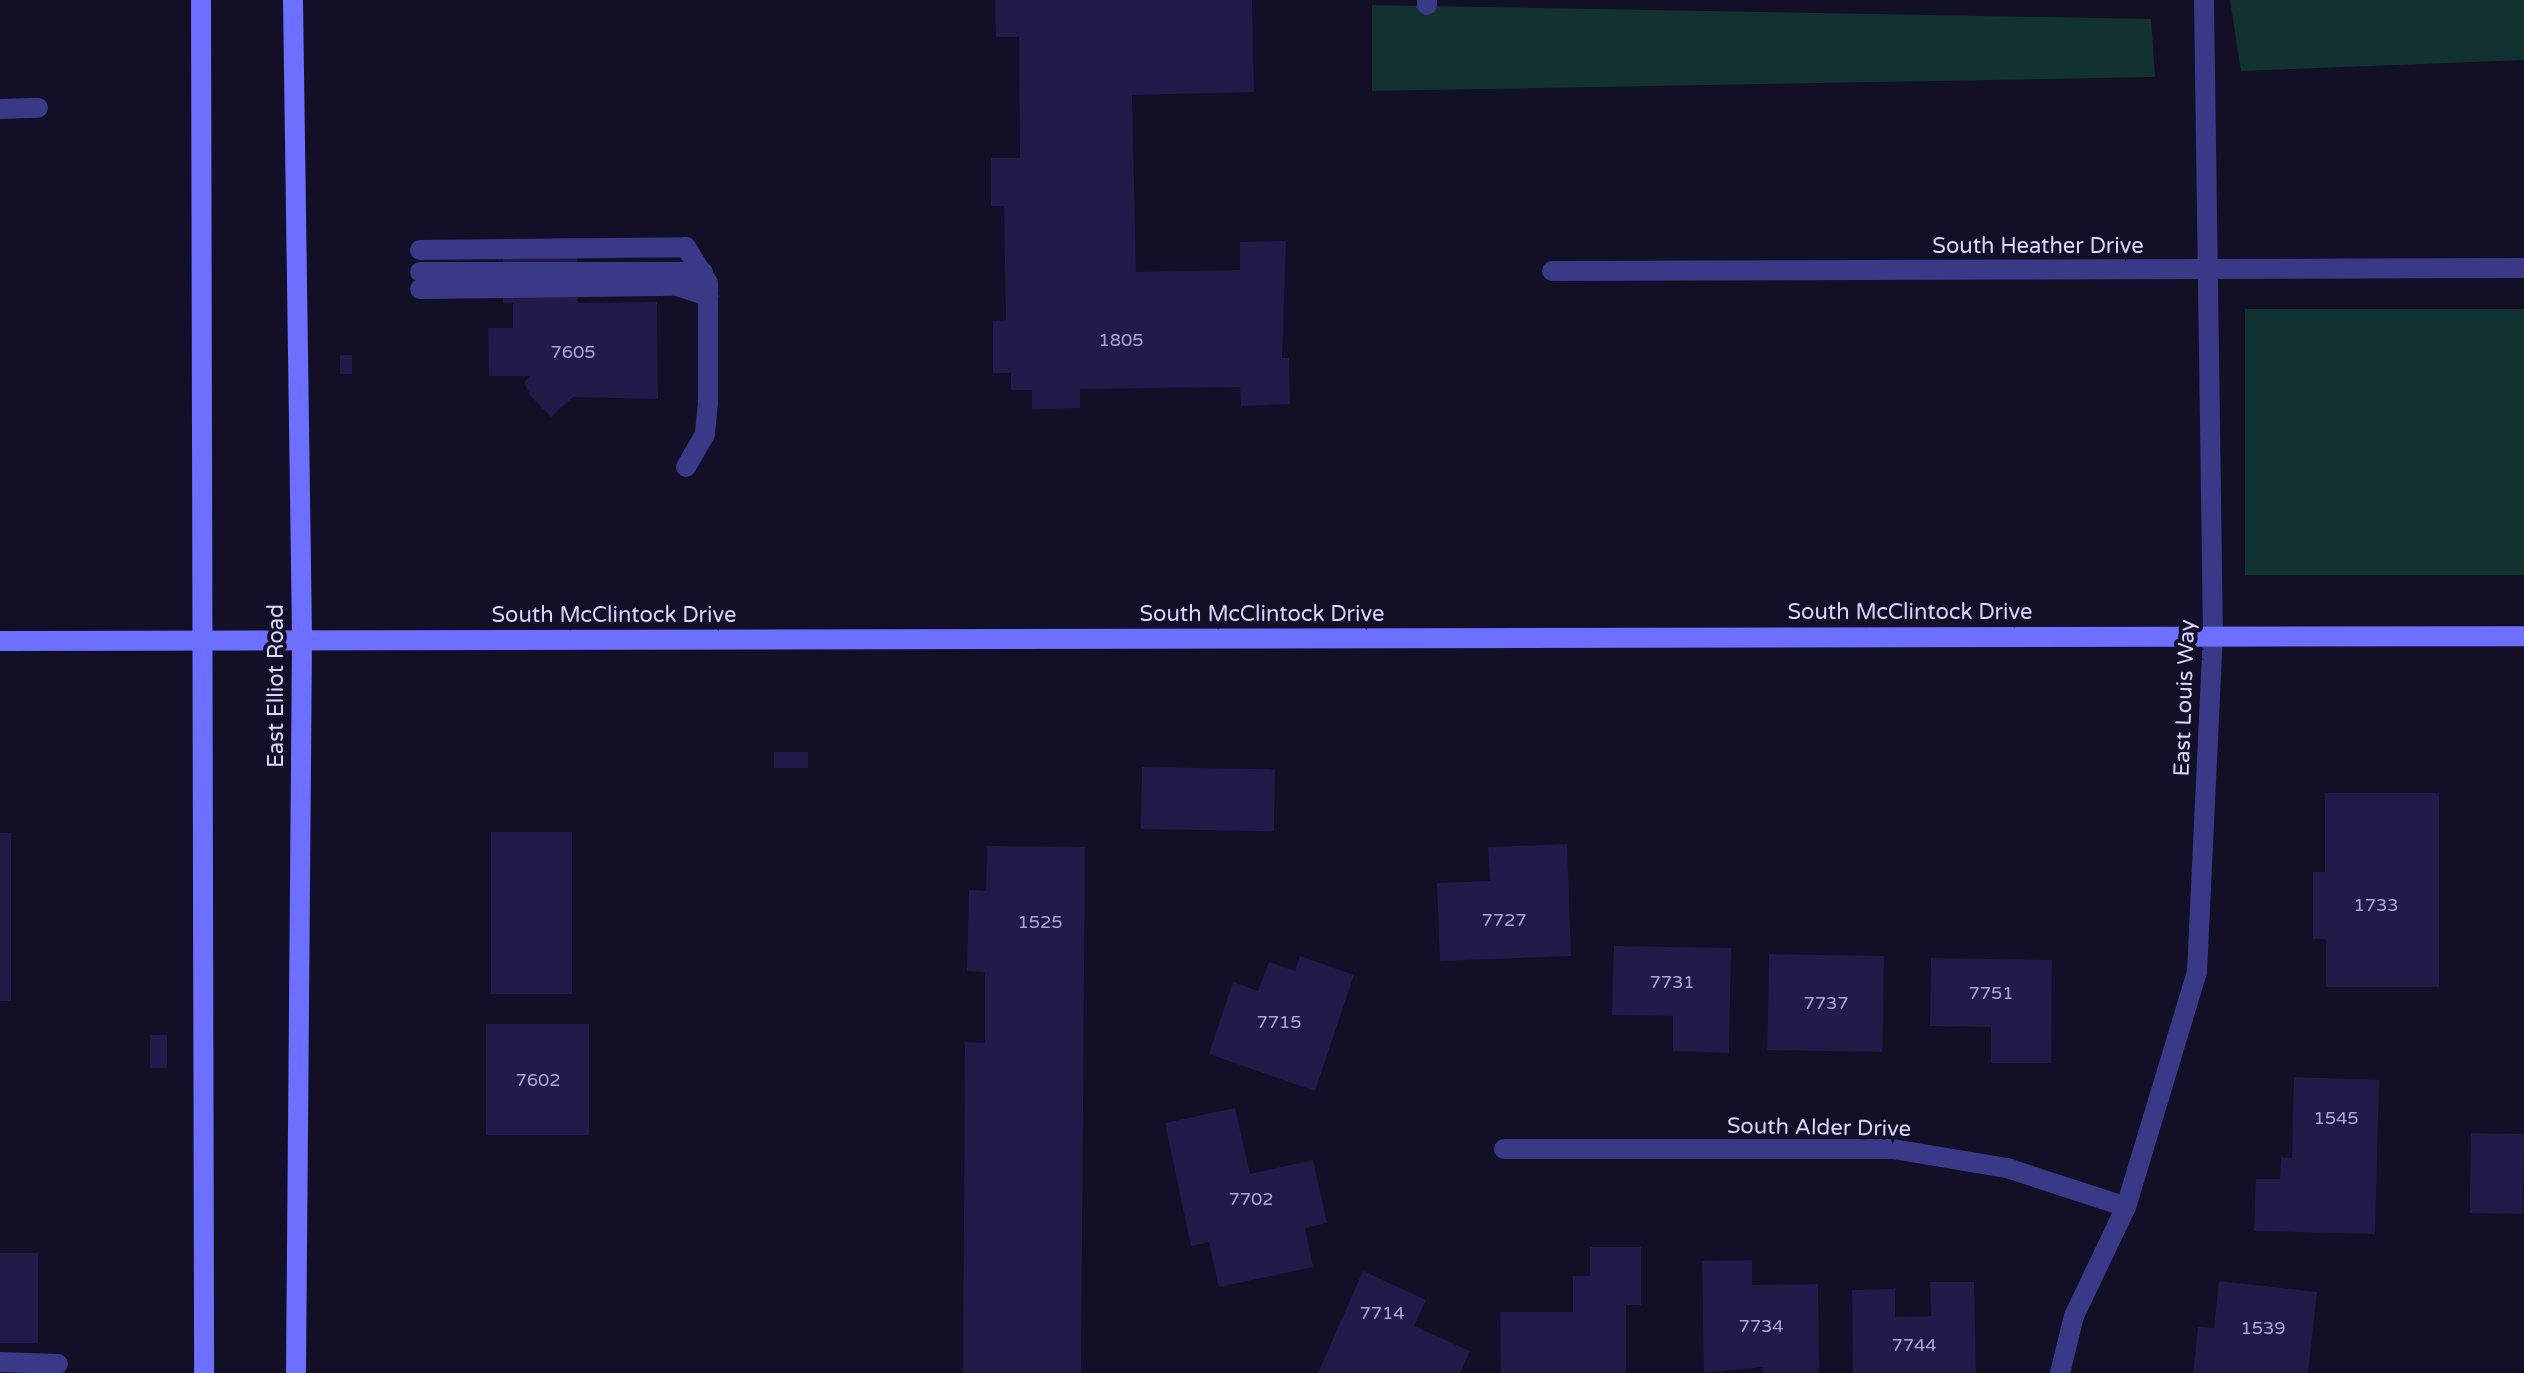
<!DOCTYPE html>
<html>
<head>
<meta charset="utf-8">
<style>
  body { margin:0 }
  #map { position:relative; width:2524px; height:1373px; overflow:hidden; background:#120f27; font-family:"Varela Round",sans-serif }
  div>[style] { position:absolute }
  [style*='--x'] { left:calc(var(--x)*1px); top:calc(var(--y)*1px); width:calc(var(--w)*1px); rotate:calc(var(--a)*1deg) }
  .green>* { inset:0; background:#12322f; transform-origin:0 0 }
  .building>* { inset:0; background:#221a49; transform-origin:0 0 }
  .service>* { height:20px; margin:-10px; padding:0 10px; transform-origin:10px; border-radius:10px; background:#393987 }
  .minor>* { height:20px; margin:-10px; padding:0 10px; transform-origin:10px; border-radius:10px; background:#393987 }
  .secondary>* { height:20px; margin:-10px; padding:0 10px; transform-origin:10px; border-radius:10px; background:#6c6fff }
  span { translate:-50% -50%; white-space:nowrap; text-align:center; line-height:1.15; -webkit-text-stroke:8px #120f27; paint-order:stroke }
  .number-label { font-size:18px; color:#aaa6d2 }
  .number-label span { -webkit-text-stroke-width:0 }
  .street-label { font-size:22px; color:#d8d5ff }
</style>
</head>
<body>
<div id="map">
  <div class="green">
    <i style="clip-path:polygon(2230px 0,2524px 0,2524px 60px,2241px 71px)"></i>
    <i style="clip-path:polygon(1372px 5px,2151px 19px,2155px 77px,1372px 91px)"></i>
    <i style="left:2524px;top:309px;width:266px;height:279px;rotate:90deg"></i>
  </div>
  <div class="building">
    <i style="clip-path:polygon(995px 0,1252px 0,1254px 92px,1132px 95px,1136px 272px,1240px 270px,1240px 242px,1286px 241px,1282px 358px,1289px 358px,1290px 404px,1241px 406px,1240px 387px,1080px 389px,1080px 408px,1032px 409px,1032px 390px,1011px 390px,1011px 373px,993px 373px,993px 321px,1006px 320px,1004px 206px,991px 206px,991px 158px,1020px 158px,1019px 37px,996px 37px)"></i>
    <i style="clip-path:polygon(577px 238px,578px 303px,657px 302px,658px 399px,573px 397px,551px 417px,531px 396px,524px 382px,530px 376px,489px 376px,488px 328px,513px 328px,513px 303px,503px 303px,503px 239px)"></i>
    <i style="left:352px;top:355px;width:19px;height:12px;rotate:90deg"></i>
    <i style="left:774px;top:752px;width:34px;height:16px"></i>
    <i style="left:1142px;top:767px;width:133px;height:62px;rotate:1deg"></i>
    <i style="clip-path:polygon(2325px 793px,2439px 793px,2439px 987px,2326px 987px,2326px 939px,2313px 939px,2313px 872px,2325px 872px)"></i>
    <i style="left:491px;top:832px;width:81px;height:162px"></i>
    <i style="left:0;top:833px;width:11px;height:168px"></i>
    <i style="clip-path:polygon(1567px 844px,1571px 956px,1440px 961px,1437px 883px,1490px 881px,1488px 847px)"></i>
    <i style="clip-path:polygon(987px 846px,1085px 847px,1081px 1373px,963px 1373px,965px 1042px,985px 1043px,985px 972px,967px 971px,969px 890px,986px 891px)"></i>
    <i style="clip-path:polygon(1614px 946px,1731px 948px,1729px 1053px,1673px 1051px,1673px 1016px,1612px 1015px)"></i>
    <i style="left:1769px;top:954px;width:115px;height:96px;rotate:1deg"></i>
    <i style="clip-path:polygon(1300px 956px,1354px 975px,1315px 1091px,1209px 1054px,1233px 982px,1258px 991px,1269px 962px,1295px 971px)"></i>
    <i style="clip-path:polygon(1931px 958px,2052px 960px,2051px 1063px,1991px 1063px,1991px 1027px,1930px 1026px)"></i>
    <i style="left:589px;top:1024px;width:111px;height:103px;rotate:90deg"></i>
    <i style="left:150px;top:1035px;width:17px;height:33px"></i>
    <i style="clip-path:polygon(2294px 1077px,2379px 1080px,2375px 1234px,2254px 1231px,2256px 1179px,2280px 1179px,2281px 1157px,2292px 1158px)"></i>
    <i style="clip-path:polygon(1235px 1108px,1250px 1174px,1313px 1160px,1327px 1223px,1305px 1228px,1313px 1267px,1219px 1287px,1209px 1242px,1191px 1246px,1165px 1123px)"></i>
    <i style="left:2471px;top:1133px;width:53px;height:80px;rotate:1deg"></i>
    <i style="clip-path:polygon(1590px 1247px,1641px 1247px,1641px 1305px,1626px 1305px,1626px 1373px,1501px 1373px,1500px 1312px,1573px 1312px,1573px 1276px,1590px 1276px)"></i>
    <i style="left:0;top:1253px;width:38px;height:90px"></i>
    <i style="clip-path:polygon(1752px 1260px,1752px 1285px,1818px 1284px,1819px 1373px,1763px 1373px,1763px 1367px,1704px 1373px,1702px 1261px)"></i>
    <i style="clip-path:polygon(1363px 1271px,1426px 1300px,1414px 1326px,1470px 1351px,1460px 1373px,1318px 1373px)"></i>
    <i style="clip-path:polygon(2219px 1281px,2317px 1292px,2308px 1373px,2193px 1373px,2198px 1327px,2214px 1328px)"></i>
    <i style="clip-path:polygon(1930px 1282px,1974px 1282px,1976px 1373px,1853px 1373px,1852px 1290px,1895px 1289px,1895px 1317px,1931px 1316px)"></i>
  </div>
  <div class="service">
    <i style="--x:1427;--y:0;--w:5;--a:90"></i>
    <i style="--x:0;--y:109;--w:38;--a:-2"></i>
    <i style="--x:420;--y:250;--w:266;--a:-0.6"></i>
    <i style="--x:686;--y:247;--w:42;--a:58.6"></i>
    <i style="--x:708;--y:283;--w:120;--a:90"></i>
    <i style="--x:708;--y:403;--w:31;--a:96"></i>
    <i style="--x:705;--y:434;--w:38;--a:120"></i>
    <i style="--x:420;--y:272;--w:283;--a:0"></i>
    <i style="--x:420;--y:289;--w:257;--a:-0.7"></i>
    <i style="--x:677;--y:286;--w:33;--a:18"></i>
    <i style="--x:0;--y:1362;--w:58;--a:2"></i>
  </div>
  <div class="minor">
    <i style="--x:1552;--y:271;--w:972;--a:-0.18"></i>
    <i style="--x:1504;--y:1149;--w:389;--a:0"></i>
    <i style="--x:1893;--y:1149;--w:116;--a:9.5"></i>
    <i style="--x:2007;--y:1168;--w:125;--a:18.1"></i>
    <i style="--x:2060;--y:1373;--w:59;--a:-76.2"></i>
    <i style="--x:2074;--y:1316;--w:121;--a:-64.5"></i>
    <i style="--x:2126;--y:1207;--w:245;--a:-73.2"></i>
    <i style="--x:2197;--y:972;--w:335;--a:-87.3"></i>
    <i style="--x:2213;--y:637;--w:637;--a:-90.81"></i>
  </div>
  <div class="secondary">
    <i style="--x:201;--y:0;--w:1373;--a:89.87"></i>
    <i style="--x:293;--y:0;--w:640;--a:89.19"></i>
    <i style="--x:302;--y:640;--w:733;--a:90.47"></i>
    <i style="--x:0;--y:641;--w:2524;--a:-0.11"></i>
  </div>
  <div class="number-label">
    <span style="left:1121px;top:340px">1805</span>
    <span style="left:573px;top:352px">7605</span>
    <span style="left:2376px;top:905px">1733</span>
    <span style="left:1504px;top:920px">7727</span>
    <span style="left:1040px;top:922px">1525</span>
    <span style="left:1672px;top:982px">7731</span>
    <span style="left:1991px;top:993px">7751</span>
    <span style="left:1826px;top:1003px">7737</span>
    <span style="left:1279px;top:1022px">7715</span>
    <span style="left:538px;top:1080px">7602</span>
    <span style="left:2336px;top:1118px">1545</span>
    <span style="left:1251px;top:1199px">7702</span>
    <span style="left:1382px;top:1313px">7714</span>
    <span style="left:1761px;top:1326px">7734</span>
    <span style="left:2263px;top:1328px">1539</span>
    <span style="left:1914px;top:1345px">7744</span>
  </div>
  <div class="street-label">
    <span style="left:2038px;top:247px">South Heather Drive</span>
    <span style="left:1910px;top:613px">South McClintock Drive</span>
    <span style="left:1262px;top:615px">South McClintock Drive</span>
    <span style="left:614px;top:616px">South McClintock Drive</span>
    <span style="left:277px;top:686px;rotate:-90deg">East Elliot Road</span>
    <span style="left:2185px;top:698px;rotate:-88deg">East Louis Way</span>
    <span style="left:1819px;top:1128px;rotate:1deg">South Alder Drive</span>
  </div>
</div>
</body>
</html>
